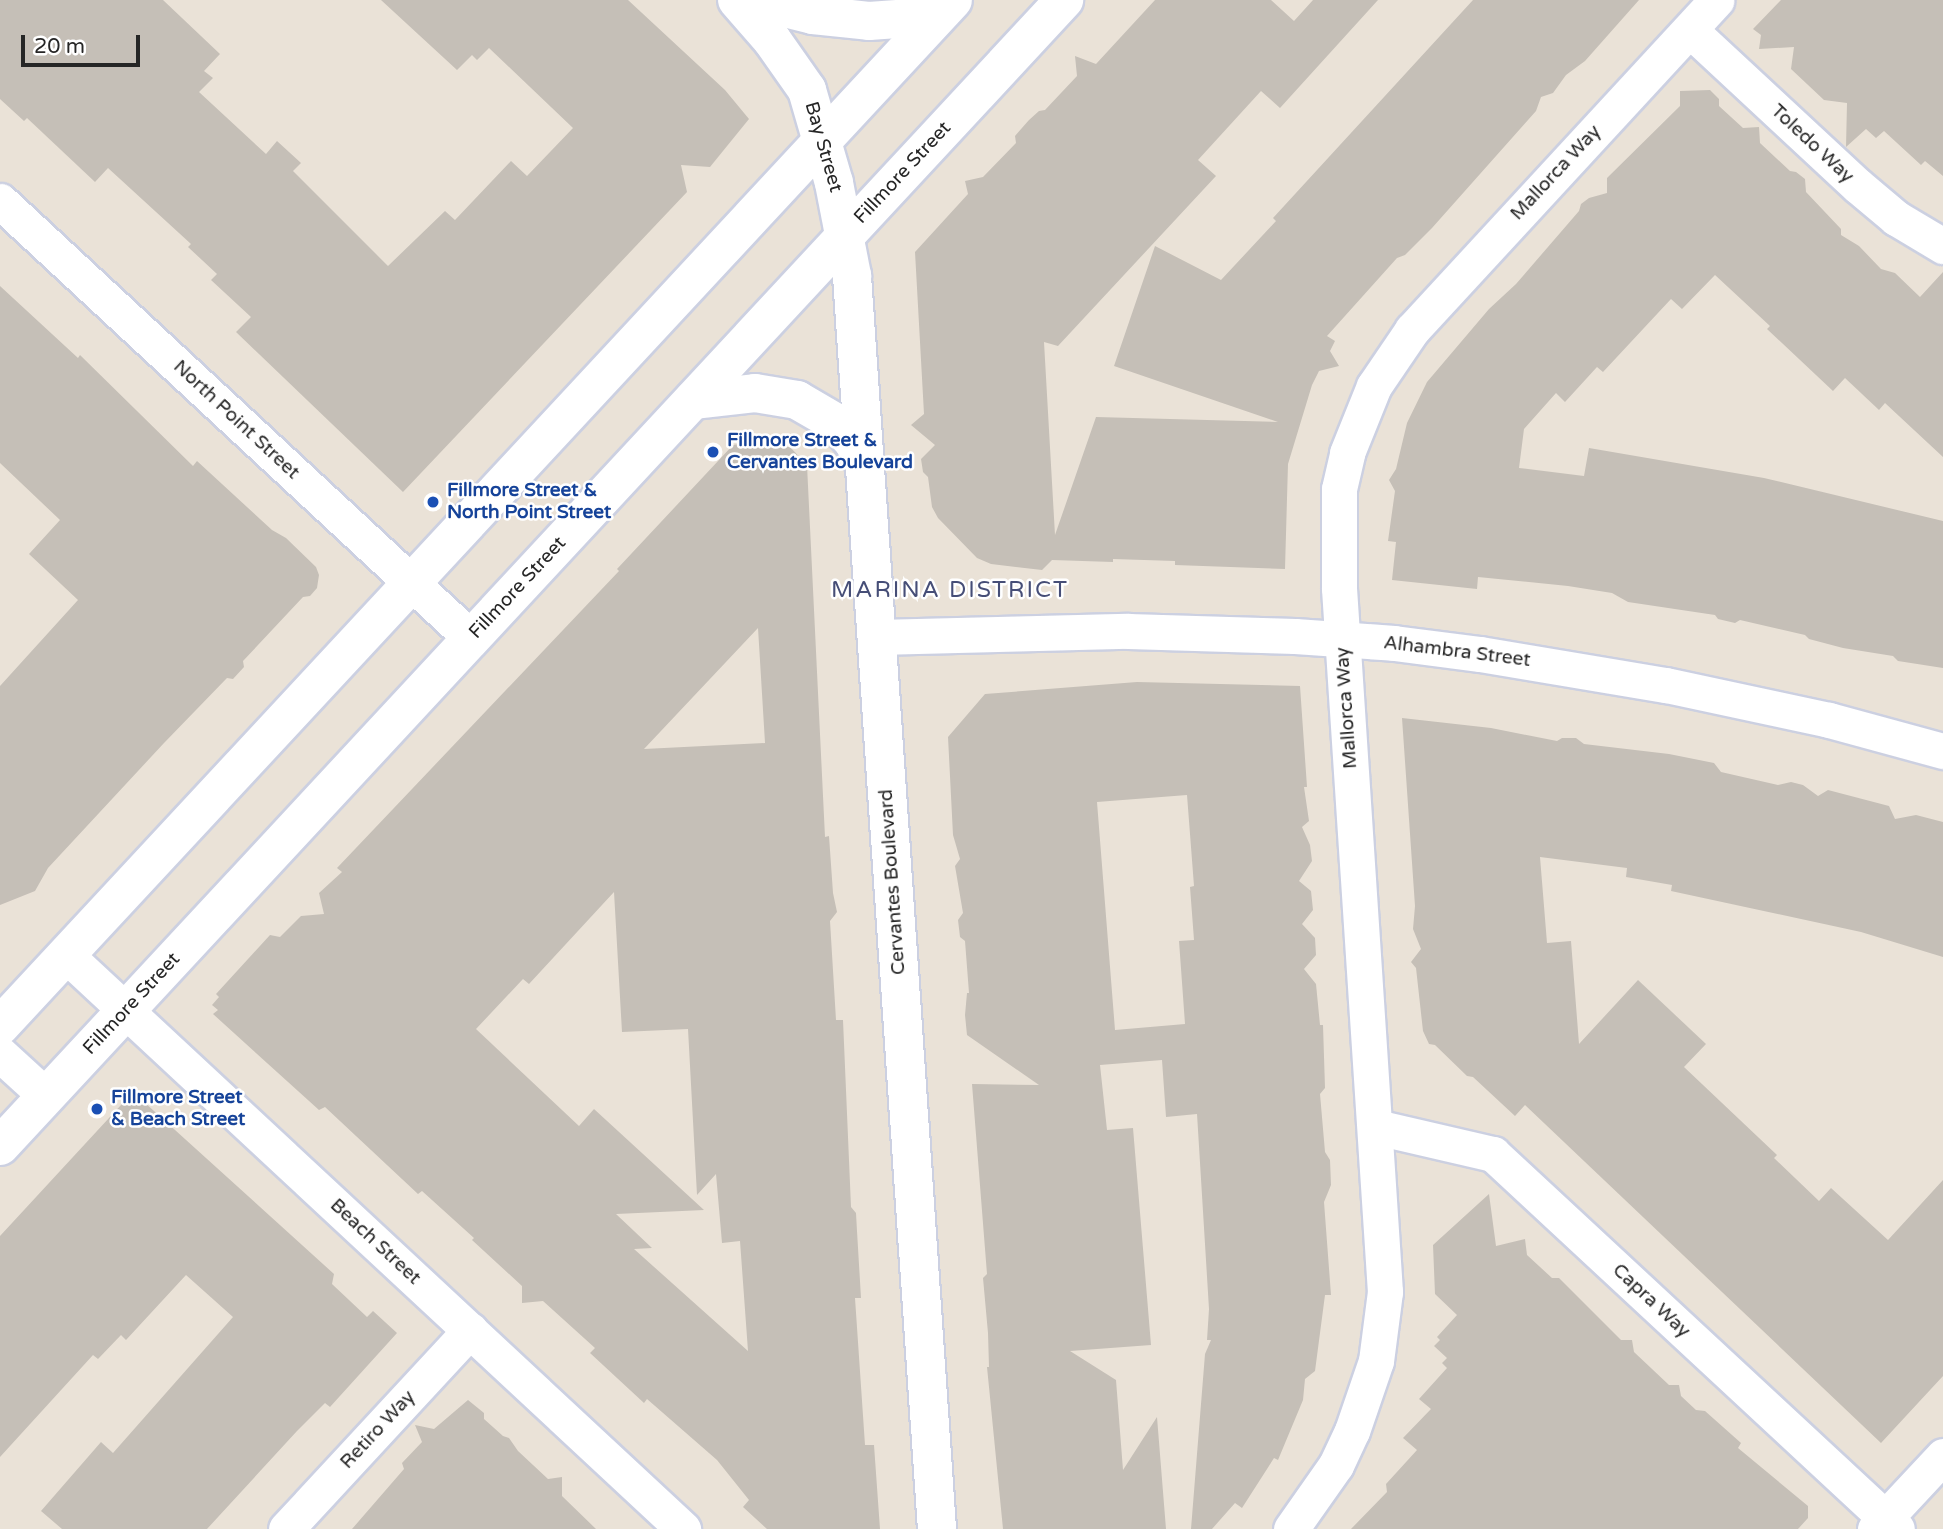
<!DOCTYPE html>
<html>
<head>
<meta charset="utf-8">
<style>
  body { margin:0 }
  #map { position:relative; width:1943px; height:1529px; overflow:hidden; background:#eae2d7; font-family:"Varela Round",sans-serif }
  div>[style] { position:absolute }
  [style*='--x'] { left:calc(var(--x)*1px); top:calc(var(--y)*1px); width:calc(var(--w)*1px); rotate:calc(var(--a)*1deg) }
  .building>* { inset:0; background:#c5bfb7 }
  .roads { filter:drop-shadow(2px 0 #ccd0e1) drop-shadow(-2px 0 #ccd0e1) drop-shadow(0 2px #ccd0e1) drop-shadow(0 -2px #ccd0e1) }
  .street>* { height:35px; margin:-17.5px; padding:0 17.5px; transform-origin:17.5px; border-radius:17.5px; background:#fff }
  .secondary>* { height:38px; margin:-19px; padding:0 19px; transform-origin:19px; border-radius:19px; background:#fff }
  .dots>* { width:19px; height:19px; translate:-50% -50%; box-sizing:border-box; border:4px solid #fff; border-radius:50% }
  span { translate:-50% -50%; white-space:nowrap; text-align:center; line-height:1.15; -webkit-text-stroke:5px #fff; paint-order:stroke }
  .street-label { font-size:19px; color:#262626 }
  .transit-label { font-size:19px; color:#164399; font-weight:700 }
  .left { translate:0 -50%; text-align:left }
  .quarter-label { font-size:23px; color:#464e77; letter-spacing:2px }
  .scale { position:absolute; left:21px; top:35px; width:119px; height:32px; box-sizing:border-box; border:4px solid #262626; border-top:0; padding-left:9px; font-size:21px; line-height:24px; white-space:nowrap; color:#262626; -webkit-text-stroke:5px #fff; paint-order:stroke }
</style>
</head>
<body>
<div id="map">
  <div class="building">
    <i style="clip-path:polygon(0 0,163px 0,220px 54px,204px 71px,213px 78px,199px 92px,266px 154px,277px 141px,301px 163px,293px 171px,388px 266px,445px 211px,455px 220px,511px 161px,527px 176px,573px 128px,489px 48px,477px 60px,472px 55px,457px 70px,381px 0,628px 0,725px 90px,749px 119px,710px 167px,681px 165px,687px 192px,403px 492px,236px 332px,251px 317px,211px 280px,217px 274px,188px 247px,191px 244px,108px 168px,95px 182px,27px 118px,24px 121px,0 99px)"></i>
    <i style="clip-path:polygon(1155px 0,1271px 0,1294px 21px,1313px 0,1378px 0,1280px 108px,1261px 91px,1198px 160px,1216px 176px,1058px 346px,1044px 342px,1055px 535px,1096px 417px,1278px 422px,1114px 366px,1155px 246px,1221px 280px,1276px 221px,1273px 218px,1473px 0,1639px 0,1585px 61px,1566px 75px,1553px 93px,1541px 97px,1536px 111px,1432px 228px,1405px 255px,1397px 258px,1327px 336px,1335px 341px,1330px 351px,1339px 366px,1319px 371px,1312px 385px,1288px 464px,1285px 569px,1175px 565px,1175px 561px,1113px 559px,1113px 562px,1052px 560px,1042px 570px,991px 564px,977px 558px,938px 518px,932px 507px,928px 477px,923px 472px,921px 459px,935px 445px,911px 425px,924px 414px,915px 252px,968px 194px,965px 181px,983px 177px,1016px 143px,1015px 136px,1029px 120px,1039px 111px,1045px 110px,1077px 76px,1075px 56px,1096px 64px)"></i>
    <i style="clip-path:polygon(1781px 0,1943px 0,1943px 176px,1925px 161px,1921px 165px,1884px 131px,1876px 138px,1866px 129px,1846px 147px,1847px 103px,1824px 100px,1791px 69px,1794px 47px,1759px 49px,1761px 35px,1753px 29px)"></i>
    <i style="clip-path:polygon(1710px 90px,1719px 99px,1719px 106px,1743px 128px,1759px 127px,1760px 143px,1790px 171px,1796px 172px,1805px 179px,1806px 192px,1841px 229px,1841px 235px,1859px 246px,1881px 269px,1895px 273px,1920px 297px,1943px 272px,1943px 457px,1885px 403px,1879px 410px,1845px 378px,1833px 391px,1767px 329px,1770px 326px,1715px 275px,1682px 309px,1671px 299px,1603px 372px,1597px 367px,1565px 402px,1556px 393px,1524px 429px,1519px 468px,1584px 476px,1589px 448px,1764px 478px,1943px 521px,1943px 668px,1898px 661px,1893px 656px,1843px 648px,1809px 639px,1805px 635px,1740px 620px,1735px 623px,1718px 619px,1715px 615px,1628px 602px,1612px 593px,1568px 586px,1478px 577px,1477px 589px,1392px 580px,1396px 542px,1388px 541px,1395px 491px,1389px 480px,1396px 469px,1407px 423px,1427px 382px,1489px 309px,1516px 284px,1579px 211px,1581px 204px,1589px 198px,1607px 193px,1607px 178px,1680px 106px,1680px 91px)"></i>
    <i style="clip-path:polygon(0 286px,78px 358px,80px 355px,193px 466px,197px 461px,272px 530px,286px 538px,316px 567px,319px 575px,317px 588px,310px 596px,303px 597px,243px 661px,244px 667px,233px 679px,227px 678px,164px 743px,48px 868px,35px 891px,0 905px,0 686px,78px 600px,29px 554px,60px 520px,0 463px)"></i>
    <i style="clip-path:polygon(evenodd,750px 442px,790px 447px,807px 465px,825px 837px,829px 836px,833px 893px,837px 912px,830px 921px,836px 1020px,843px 1020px,851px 1207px,856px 1213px,857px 1231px,861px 1298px,855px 1298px,865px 1445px,874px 1445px,880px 1529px,767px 1529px,743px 1507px,749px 1500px,717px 1460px,647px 1399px,644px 1403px,590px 1353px,595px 1348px,543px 1301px,522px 1303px,522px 1286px,472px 1240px,474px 1238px,422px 1191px,418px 1194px,325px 1107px,319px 1110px,213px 1014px,218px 1010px,212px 1005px,219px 997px,216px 994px,270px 935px,280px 937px,301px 916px,324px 914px,319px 893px,342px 872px,337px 868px,619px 571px,617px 569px,733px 445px,750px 442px,758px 628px,765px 743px,644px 749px,758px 628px,750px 442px,614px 892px,622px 1032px,688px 1029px,697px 1195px,716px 1174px,722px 1243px,740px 1241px,748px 1351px,634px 1249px,652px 1248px,616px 1214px,704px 1210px,594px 1109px,579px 1126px,476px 1029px,523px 979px,529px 984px,614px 892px)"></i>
    <i style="clip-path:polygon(evenodd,1137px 682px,1300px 686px,1307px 787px,1304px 787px,1309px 821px,1302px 827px,1310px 845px,1312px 861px,1299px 881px,1311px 891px,1313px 910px,1302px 924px,1315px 938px,1316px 955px,1304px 969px,1316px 984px,1320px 1025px,1323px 1025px,1325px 1088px,1320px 1094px,1325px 1152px,1330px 1160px,1331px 1185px,1324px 1202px,1331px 1295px,1325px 1295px,1315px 1371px,1305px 1379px,1303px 1400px,1278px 1460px,1274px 1458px,1242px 1508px,1235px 1503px,1212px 1529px,1191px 1529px,1205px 1354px,1211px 1340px,1207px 1340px,1209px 1309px,1197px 1114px,1166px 1117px,1162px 1060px,1100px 1065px,1107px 1130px,1133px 1128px,1151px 1345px,1070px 1351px,1116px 1380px,1123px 1470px,1157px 1417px,1166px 1529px,1003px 1529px,987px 1367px,989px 1367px,988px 1333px,983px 1278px,987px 1274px,972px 1084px,1039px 1085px,967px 1035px,965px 1015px,967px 993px,969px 993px,965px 941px,960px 937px,958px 920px,963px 913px,955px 866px,960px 859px,953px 835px,948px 737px,985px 694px,1137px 682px,1187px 795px,1194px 886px,1190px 887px,1194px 940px,1179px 941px,1185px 1024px,1115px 1030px,1097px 802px,1187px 795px)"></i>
    <i style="clip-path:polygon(1402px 718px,1491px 728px,1557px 741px,1562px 738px,1576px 738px,1584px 744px,1669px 754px,1714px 763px,1721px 772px,1778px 785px,1791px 782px,1803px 785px,1818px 796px,1828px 790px,1889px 806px,1895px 819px,1916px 815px,1943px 822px,1943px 957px,1861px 932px,1671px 891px,1672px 885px,1626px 877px,1627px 868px,1540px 857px,1547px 943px,1571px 941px,1579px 1044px,1638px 980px,1706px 1044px,1684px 1067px,1777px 1155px,1774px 1158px,1819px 1201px,1831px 1188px,1888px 1240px,1943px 1180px,1943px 1376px,1881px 1443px,1525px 1105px,1515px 1116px,1473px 1077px,1467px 1076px,1435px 1045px,1429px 1044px,1423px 1031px,1416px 968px,1411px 962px,1421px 949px,1413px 929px,1415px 906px)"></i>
    <i style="clip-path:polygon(133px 1092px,334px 1274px,332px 1284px,367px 1317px,373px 1311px,397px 1333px,330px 1407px,325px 1403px,297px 1431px,207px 1529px,62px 1529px,41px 1511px,101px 1442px,113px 1453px,233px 1317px,186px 1275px,126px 1340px,121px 1335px,98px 1359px,93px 1355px,0 1457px,0 1236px)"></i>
    <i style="clip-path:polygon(1489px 1194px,1496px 1246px,1525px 1239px,1527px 1255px,1552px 1278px,1559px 1278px,1621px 1340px,1632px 1340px,1634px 1352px,1669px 1385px,1679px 1385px,1681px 1396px,1696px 1410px,1705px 1411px,1741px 1443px,1738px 1448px,1808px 1506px,1808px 1518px,1798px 1529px,1351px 1529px,1387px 1492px,1386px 1484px,1417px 1450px,1403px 1438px,1431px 1409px,1419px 1399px,1447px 1368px,1442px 1363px,1447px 1358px,1434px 1346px,1440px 1340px,1437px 1337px,1457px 1315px,1435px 1294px,1433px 1245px)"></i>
    <i style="clip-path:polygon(468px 1400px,484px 1413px,484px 1419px,503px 1436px,509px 1438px,518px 1451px,548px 1479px,562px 1477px,562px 1496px,596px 1529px,352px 1529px,404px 1469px,402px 1463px,422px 1442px,415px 1425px,434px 1429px)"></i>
  </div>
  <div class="roads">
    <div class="street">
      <i style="--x:1690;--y:30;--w:229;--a:42.9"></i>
      <i style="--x:1858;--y:186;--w:50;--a:40.1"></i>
      <i style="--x:1896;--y:218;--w:55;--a:30.8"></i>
      <i style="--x:0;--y:201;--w:643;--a:42.86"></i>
      <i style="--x:877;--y:637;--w:251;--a:-1.4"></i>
      <i style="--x:1128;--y:631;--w:167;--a:1.7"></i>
      <i style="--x:1295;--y:636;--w:99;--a:4"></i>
      <i style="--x:1394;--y:643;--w:87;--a:7.3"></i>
      <i style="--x:1480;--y:654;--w:189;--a:9.5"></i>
      <i style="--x:1666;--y:685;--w:167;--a:12.1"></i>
      <i style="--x:1829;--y:720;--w:118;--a:15.2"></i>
      <i style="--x:66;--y:955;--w:843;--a:42.93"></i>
      <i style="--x:0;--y:1054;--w:62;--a:42.4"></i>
      <i style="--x:1376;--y:1127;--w:120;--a:13"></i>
      <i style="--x:1493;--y:1154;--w:551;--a:42.87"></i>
      <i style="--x:286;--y:1529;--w:271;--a:-47.2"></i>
      <i style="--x:1291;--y:1529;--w:78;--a:-54.9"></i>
      <i style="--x:1336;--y:1465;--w:38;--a:-65"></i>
      <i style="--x:1352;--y:1431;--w:74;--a:-71.1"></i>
      <i style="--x:1376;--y:1361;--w:70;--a:-82.6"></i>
      <i style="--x:1385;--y:1292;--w:706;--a:-93.74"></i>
      <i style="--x:1339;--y:588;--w:99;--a:-90"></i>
      <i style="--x:1339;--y:489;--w:37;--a:-77"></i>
      <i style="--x:1347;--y:453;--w:72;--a:-68.1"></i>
      <i style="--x:1374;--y:386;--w:68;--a:-55.8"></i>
      <i style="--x:1412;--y:330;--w:449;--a:-47.3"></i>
      <i style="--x:1875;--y:1529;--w:100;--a:-47"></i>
    </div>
    <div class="secondary">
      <i style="--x:737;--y:0;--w:53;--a:48.8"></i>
      <i style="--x:772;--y:40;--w:61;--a:55"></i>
      <i style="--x:807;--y:90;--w:97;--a:73.8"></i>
      <i style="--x:834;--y:183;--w:95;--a:79"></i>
      <i style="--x:852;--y:276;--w:1256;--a:86.12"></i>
      <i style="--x:753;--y:0;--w:62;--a:14"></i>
      <i style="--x:813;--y:15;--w:56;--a:6.1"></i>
      <i style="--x:869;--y:21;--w:39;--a:-4"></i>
      <i style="--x:908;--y:18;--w:43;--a:-20.6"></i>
      <i style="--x:693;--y:400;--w:62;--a:-6.4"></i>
      <i style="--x:755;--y:393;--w:43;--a:9.5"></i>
      <i style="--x:797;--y:400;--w:44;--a:30.1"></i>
      <i style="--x:835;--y:422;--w:26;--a:47"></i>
      <i style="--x:853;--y:441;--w:28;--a:64"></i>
      <i style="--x:0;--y:1026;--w:1400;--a:-47.11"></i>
      <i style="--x:0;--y:1146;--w:1564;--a:-47.12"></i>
    </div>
  </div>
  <div class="dots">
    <i style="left:713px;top:452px;background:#1a4fb4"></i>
    <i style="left:433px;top:502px;background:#1a4fb4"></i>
    <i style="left:97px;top:1109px;background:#1a4fb4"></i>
  </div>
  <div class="street-label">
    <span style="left:1812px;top:144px;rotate:43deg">Toledo Way</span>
    <span style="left:823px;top:147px;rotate:74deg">Bay Street</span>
    <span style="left:903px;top:173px;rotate:-47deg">Fillmore Street</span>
    <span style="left:1556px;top:173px;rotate:-47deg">Mallorca Way</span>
    <span style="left:236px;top:420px;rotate:43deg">North Point Street</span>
    <span style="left:518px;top:588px;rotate:-47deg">Fillmore Street</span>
    <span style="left:1457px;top:652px;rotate:7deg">Alhambra Street</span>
    <span style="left:1347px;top:708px;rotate:-94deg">Mallorca Way</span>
    <span style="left:893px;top:882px;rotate:-94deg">Cervantes Boulevard</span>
    <span style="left:132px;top:1004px;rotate:-47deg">Fillmore Street</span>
    <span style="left:375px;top:1242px;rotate:43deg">Beach Street</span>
    <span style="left:1651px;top:1301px;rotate:43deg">Capra Way</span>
    <span style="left:378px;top:1430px;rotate:-47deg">Retiro Way</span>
  </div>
  <div class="transit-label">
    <span class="left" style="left:727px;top:452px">Fillmore Street &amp;<br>Cervantes Boulevard</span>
    <span class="left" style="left:447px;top:502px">Fillmore Street &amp;<br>North Point Street</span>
    <span class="left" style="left:111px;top:1109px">Fillmore Street<br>&amp; Beach Street</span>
  </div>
  <div class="quarter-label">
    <span style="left:950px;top:590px">MARINA DISTRICT</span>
  </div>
  <div class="scale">20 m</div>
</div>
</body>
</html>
